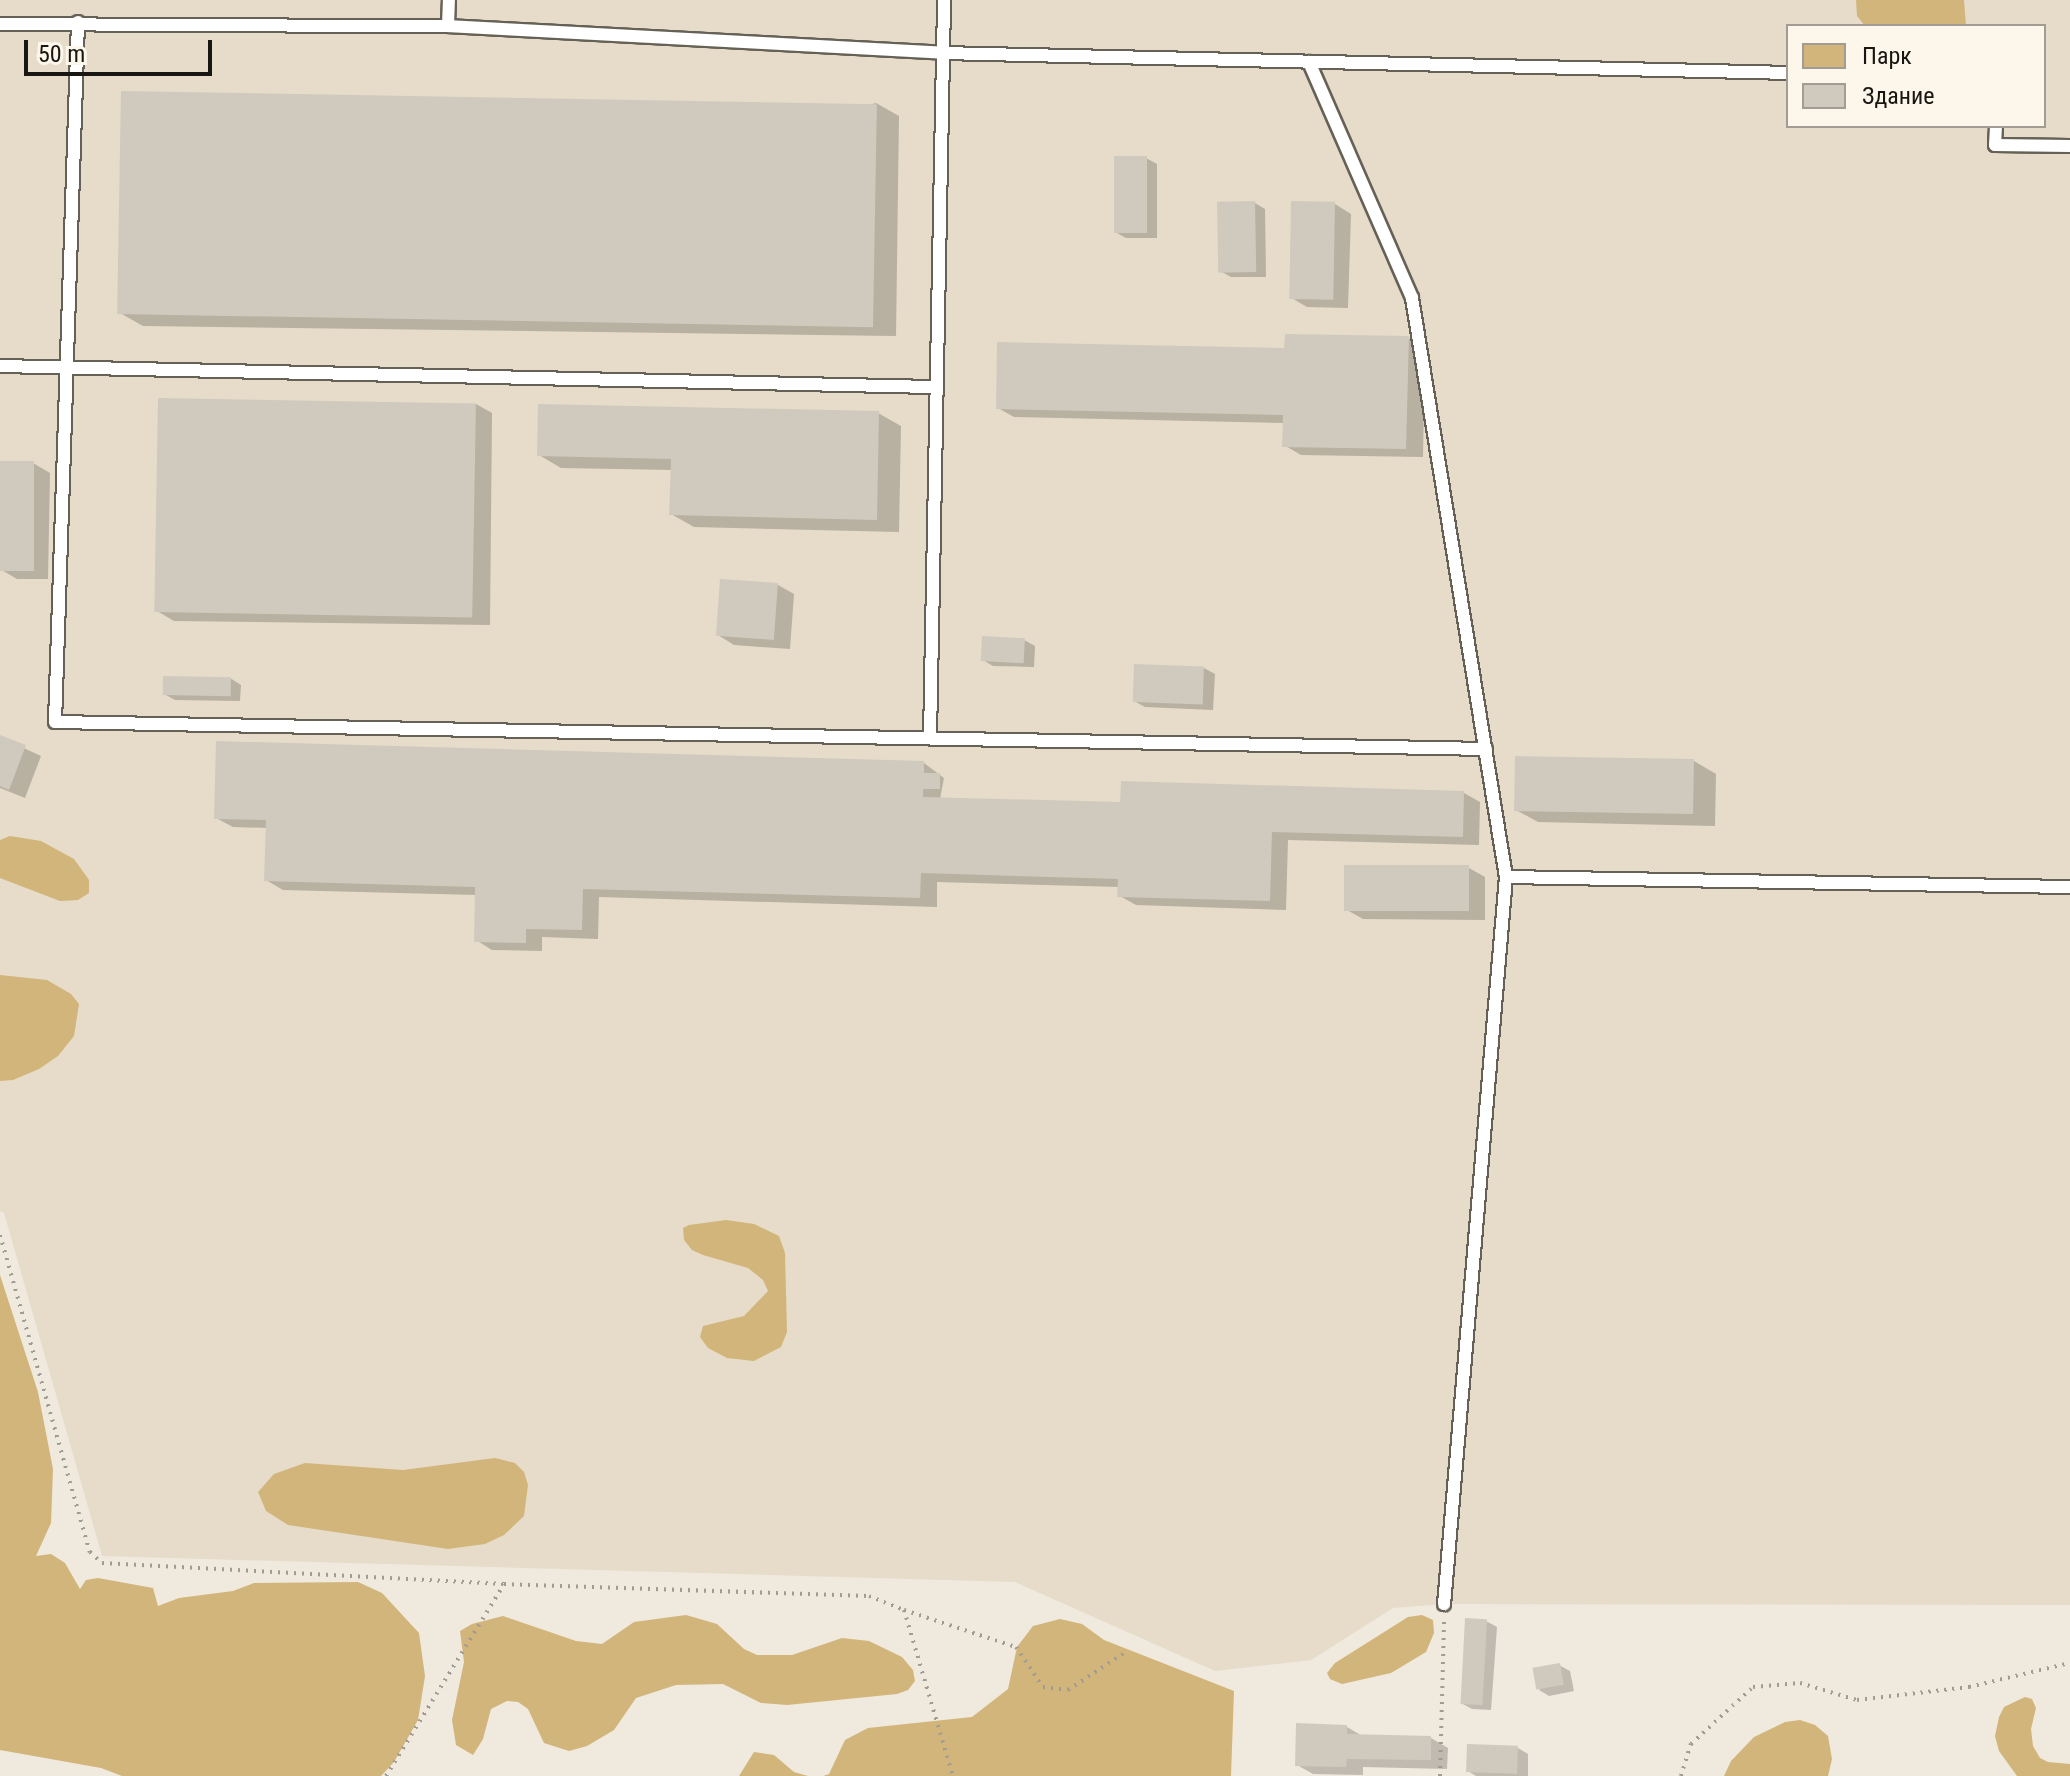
<!DOCTYPE html>
<html>
<head>
<meta charset="utf-8">
<style>
  body { margin:0 }
  #map { position:relative; width:2070px; height:1776px; overflow:hidden; background:#f0e9dd; font-family:"Roboto Condensed",sans-serif }
  div>[style] { position:absolute }
  [style*='--x'] { left:calc(var(--x)*1px); top:calc(var(--y)*1px); width:calc(var(--w)*1px); rotate:calc(var(--a)*1deg) }
  .built>* { inset:0; background:#e6dcc9 }
  .green>* { inset:0; background:#d2b57a }
  .shadow>* { inset:0; background:#0003 }
  .building>* { inset:0; background:#d0cabe; transform-origin:0 0 }
  .path>* { height:4px; margin-top:-2px; transform-origin:0; background:repeating-linear-gradient(90deg,#a19c93 0 2px,transparent 0 8px) }
  .roads { filter:drop-shadow(2px 0 #666156) drop-shadow(-2px 0 #666156) drop-shadow(0 2px #666156) drop-shadow(0 -2px #666156) }
  .service>* { height:12px; margin:-6px; padding:0 6px; transform-origin:6px; border-radius:6px; background:#fff }
  span { translate:-50% -50%; white-space:nowrap; text-align:center; line-height:1.15; -webkit-text-stroke:6px #fdf7eb; paint-order:stroke }
  .legend { position:absolute; left:1786px; top:24px; width:260px; height:104px; box-sizing:border-box; background:#fdf7eb; border:2px solid #a19d94; margin:0; padding:10px 14px; list-style:none; font-size:24px; color:#181612 }
  .legend li { display:flex; align-items:center; gap:16px; height:40px }
  .legend b { width:40px; border:2px solid #a19d94 }
  .scale { position:absolute; left:24px; top:40px; width:188px; height:36px; box-sizing:border-box; border:4px solid #181612; border-top:0; padding-left:10px; font-size:24px; line-height:28px; white-space:nowrap; color:#181612; -webkit-text-stroke:6px #fdf7eb; paint-order:stroke }
</style>
</head>
<body>
<div id="map">
  <div class="built">
    <i style="clip-path:polygon(evenodd,0 0,2070px 0,2070px 1605px,1444px 1604px,1393px 1608px,1311px 1660px,1215px 1671px,1015px 1582px,102px 1556px,4px 1213px,0 1211px,0 0,1788px 26px,2044px 26px,2044px 126px,1788px 126px,1788px 26px)"></i>
  </div>
  <div class="green">
    <i style="clip-path:polygon(1856px 0,1964px 0,1966px 26px,1865px 26px,1857px 16px)"></i>
    <i style="clip-path:polygon(10px 836px,41px 841px,74px 859px,89px 880px,89px 893px,78px 900px,60px 901px,0 878px,0 840px)"></i>
    <i style="clip-path:polygon(0 975px,47px 980px,71px 994px,79px 1004px,74px 1036px,58px 1056px,39px 1069px,13px 1080px,0 1081px)"></i>
    <i style="clip-path:polygon(726px 1220px,754px 1224px,779px 1236px,785px 1253px,787px 1332px,781px 1347px,754px 1361px,727px 1358px,708px 1348px,700px 1337px,703px 1326px,744px 1316px,768px 1291px,763px 1280px,748px 1268px,703px 1255px,692px 1250px,684px 1240px,683px 1228px,689px 1225px)"></i>
    <i style="clip-path:polygon(0 1275px,38px 1392px,53px 1469px,51px 1523px,36px 1556px,51px 1554px,65px 1563px,80px 1589px,86px 1580px,98px 1578px,153px 1588px,158px 1606px,179px 1598px,233px 1591px,254px 1583px,358px 1582px,382px 1593px,419px 1633px,425px 1676px,418px 1720px,394px 1762px,381px 1776px,122px 1776px,101px 1768px,0 1750px)"></i>
    <i style="clip-path:polygon(495px 1458px,515px 1463px,524px 1472px,528px 1485px,524px 1516px,504px 1535px,485px 1544px,448px 1549px,288px 1525px,266px 1511px,258px 1492px,274px 1474px,305px 1463px,403px 1470px)"></i>
    <i style="clip-path:polygon(686px 1615px,717px 1624px,744px 1649px,757px 1655px,792px 1655px,842px 1638px,869px 1641px,902px 1657px,913px 1670px,915px 1681px,908px 1690px,897px 1694px,787px 1705px,761px 1703px,723px 1684px,676px 1685px,636px 1698px,614px 1730px,587px 1746px,569px 1751px,544px 1743px,528px 1709px,518px 1702px,507px 1701px,491px 1709px,483px 1739px,473px 1755px,456px 1745px,452px 1720px,464px 1662px,460px 1631px,472px 1624px,503px 1616px,576px 1641px,602px 1644px,634px 1622px)"></i>
    <i style="clip-path:polygon(1422px 1615px,1433px 1620px,1434px 1633px,1426px 1652px,1391px 1673px,1342px 1684px,1330px 1679px,1327px 1673px,1335px 1663px,1408px 1617px)"></i>
    <i style="clip-path:polygon(1060px 1619px,1082px 1624px,1104px 1640px,1234px 1691px,1231px 1776px,823px 1776px,829px 1774px,845px 1740px,868px 1728px,972px 1717px,1008px 1689px,1017px 1647px,1033px 1626px)"></i>
    <i style="clip-path:polygon(2025px 1697px,2032px 1699px,2036px 1708px,2031px 1729px,2033px 1746px,2040px 1758px,2048px 1762px,2070px 1764px,2070px 1776px,2017px 1776px,1999px 1751px,1995px 1736px,1999px 1717px,2004px 1707px)"></i>
    <i style="clip-path:polygon(1800px 1720px,1815px 1725px,1828px 1736px,1832px 1759px,1828px 1776px,1724px 1776px,1731px 1761px,1754px 1737px,1785px 1722px)"></i>
    <i style="clip-path:polygon(754px 1752px,774px 1755px,794px 1772px,808px 1776px,739px 1776px)"></i>
  </div>
  <div class="shadow">
    <i style="clip-path:polygon(876px 103px,899px 116px,896px 336px,143px 326px,120px 313px)"></i>
    <i style="clip-path:polygon(1146px 158px,1157px 164px,1157px 238px,1126px 238px,1115px 232px)"></i>
    <i style="clip-path:polygon(1255px 203px,1265px 209px,1266px 277px,1231px 277px,1220px 271px)"></i>
    <i style="clip-path:polygon(1335px 204px,1351px 214px,1348px 308px,1307px 307px,1290px 297px)"></i>
    <i style="clip-path:polygon(1408px 338px,1425px 347px,1423px 457px,1301px 455px,1284px 445px,1285px 423px,1014px 417px,998px 408px,1286px 350px)"></i>
    <i style="clip-path:polygon(476px 404px,492px 413px,490px 625px,174px 621px,157px 611px)"></i>
    <i style="clip-path:polygon(878px 413px,901px 426px,899px 532px,694px 527px,671px 514px,673px 470px,561px 468px,539px 455px)"></i>
    <i style="clip-path:polygon(33px 463px,50px 473px,48px 579px,17px 579px,0 569px)"></i>
    <i style="clip-path:polygon(778px 585px,794px 594px,790px 649px,734px 645px,718px 635px)"></i>
    <i style="clip-path:polygon(1024px 640px,1035px 646px,1034px 667px,993px 666px,983px 660px)"></i>
    <i style="clip-path:polygon(1204px 668px,1215px 674px,1213px 710px,1145px 707px,1134px 701px)"></i>
    <i style="clip-path:polygon(230px 678px,241px 685px,240px 701px,175px 700px,164px 694px)"></i>
    <i style="clip-path:polygon(0 737px,41px 756px,25px 798px,0 788px)"></i>
    <i style="clip-path:polygon(1694px 761px,1716px 774px,1715px 826px,1538px 822px,1516px 810px)"></i>
    <i style="clip-path:polygon(924px 763px,944px 778px,940px 799px,1122px 804px,1464px 793px,1480px 802px,1479px 845px,1288px 840px,1286px 910px,1136px 905px,1120px 896px,1120px 887px,937px 882px,937px 907px,599px 897px,598px 939px,542px 937px,542px 951px,492px 950px,476px 940px,477px 895px,283px 890px,266px 880px,268px 828px,233px 827px,216px 818px)"></i>
    <i style="clip-path:polygon(1469px 868px,1485px 877px,1485px 920px,1363px 919px,1347px 910px)"></i>
    <i style="clip-path:polygon(1486px 1621px,1497px 1627px,1491px 1710px,1472px 1709px,1461px 1703px)"></i>
    <i style="clip-path:polygon(1559px 1665px,1570px 1671px,1574px 1691px,1549px 1696px,1539px 1690px)"></i>
    <i style="clip-path:polygon(1347px 1727px,1364px 1737px,1431px 1738px,1448px 1748px,1447px 1769px,1363px 1767px,1363px 1775px,1313px 1774px,1297px 1765px)"></i>
    <i style="clip-path:polygon(1518px 1748px,1528px 1754px,1528px 1776px,1476px 1776px,1468px 1771px)"></i>
  </div>
  <div class="building">
    <i style="left:121px;top:91px;width:756px;height:223px;rotate:1deg"></i>
    <i style="left:1114px;top:156px;width:33px;height:77px"></i>
    <i style="left:1255px;top:201px;width:71px;height:38px;rotate:89deg"></i>
    <i style="left:1291px;top:201px;width:44px;height:98px;rotate:1deg"></i>
    <i style="clip-path:polygon(1285px 334px,1409px 336px,1406px 449px,1282px 447px,1283px 415px,996px 409px,997px 342px,1284px 348px)"></i>
    <i style="left:158px;top:398px;width:318px;height:214px;rotate:1deg"></i>
    <i style="clip-path:polygon(538px 404px,879px 411px,877px 520px,669px 515px,671px 459px,537px 456px)"></i>
    <i style="left:0;top:461px;width:34px;height:110px"></i>
    <i style="left:720px;top:579px;width:58px;height:57px;rotate:4deg"></i>
    <i style="left:982px;top:636px;width:43px;height:25px;rotate:3deg"></i>
    <i style="left:1134px;top:664px;width:70px;height:38px;rotate:2deg"></i>
    <i style="left:163px;top:676px;width:68px;height:19px;rotate:1deg"></i>
    <i style="clip-path:polygon(0 735px,26px 745px,9px 790px,0 786px)"></i>
    <i style="clip-path:polygon(216px 741px,924px 761px,924px 773px,940px 773px,940px 789px,923px 789px,923px 797px,1120px 802px,1121px 781px,1464px 791px,1463px 837px,1272px 832px,1270px 901px,1117px 897px,1118px 879px,921px 873px,920px 898px,583px 889px,582px 930px,526px 929px,526px 943px,474px 942px,475px 887px,264px 881px,266px 820px,214px 819px)"></i>
    <i style="left:1515px;top:756px;width:179px;height:55px;rotate:1deg"></i>
    <i style="left:1344px;top:865px;width:125px;height:46px"></i>
    <i style="left:1465px;top:1618px;width:22px;height:86px;rotate:3deg"></i>
    <i style="left:1560px;top:1663px;width:22px;height:28px;rotate:80deg"></i>
    <i style="clip-path:polygon(1296px 1723px,1347px 1725px,1347px 1734px,1431px 1736px,1431px 1760px,1347px 1759px,1346px 1767px,1295px 1766px)"></i>
    <i style="left:1467px;top:1744px;width:51px;height:28px;rotate:2deg"></i>
  </div>
  <div class="path">
    <i style="--x:0;--y:1235;--w:330;--a:74.2"></i>
    <i style="--x:90;--y:1552;--w:16;--a:43"></i>
    <i style="--x:102;--y:1563;--w:403;--a:3"></i>
    <i style="--x:904;--y:1610;--w:118;--a:18.3"></i>
    <i style="--x:1016;--y:1647;--w:48;--a:56"></i>
    <i style="--x:1043;--y:1687;--w:25;--a:7"></i>
    <i style="--x:1068;--y:1690;--w:71;--a:-33.5"></i>
    <i style="--x:386;--y:1776;--w:225;--a:-58.4"></i>
    <i style="--x:504;--y:1584;--w:365;--a:1.9"></i>
    <i style="--x:869;--y:1596;--w:38;--a:22"></i>
    <i style="--x:904;--y:1610;--w:173;--a:73.6"></i>
    <i style="--x:1440;--y:1776;--w:154;--a:-88.5"></i>
    <i style="--x:1681;--y:1776;--w:34;--a:-73"></i>
    <i style="--x:1691;--y:1744;--w:84;--a:-42.6"></i>
    <i style="--x:1753;--y:1687;--w:47;--a:-4.9"></i>
    <i style="--x:1800;--y:1683;--w:59;--a:16.6"></i>
    <i style="--x:1857;--y:1700;--w:113;--a:-6.6"></i>
    <i style="--x:1969;--y:1687;--w:104;--a:-13.4"></i>
  </div>
  <div class="roads">
    <div class="service">
      <i style="--x:78;--y:22;--w:700;--a:91.88"></i>
      <i style="--x:55;--y:722;--w:1431;--a:1.08"></i>
      <i style="--x:0;--y:24;--w:448;--a:0.3"></i>
      <i style="--x:448;--y:26;--w:495;--a:3.1"></i>
      <i style="--x:942;--y:53;--w:846;--a:1.35"></i>
      <i style="--x:448;--y:26;--w:26;--a:-88"></i>
      <i style="--x:1309;--y:62;--w:257;--a:66.4"></i>
      <i style="--x:1412;--y:298;--w:587;--a:80.78"></i>
      <i style="--x:1506;--y:877;--w:730;--a:94.87"></i>
      <i style="--x:1996;--y:126;--w:19;--a:93"></i>
      <i style="--x:1995;--y:145;--w:75;--a:0.8"></i>
      <i style="--x:0;--y:366;--w:936;--a:1.29"></i>
      <i style="--x:930;--y:738;--w:738;--a:-88.91"></i>
      <i style="--x:1506;--y:877;--w:564;--a:1.02"></i>
    </div>
  </div>
  <ul class="legend">
  <li><b style="height:22px;background:#d2b57a"></b>Парк</li>
  <li><b style="height:22px;background:#d0cabe"></b>Здание</li>
  </ul>
  <div class="scale">50 m</div>
</div>
</body>
</html>
